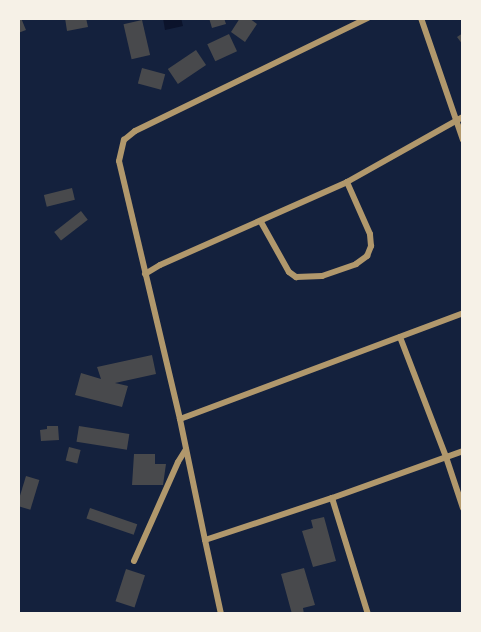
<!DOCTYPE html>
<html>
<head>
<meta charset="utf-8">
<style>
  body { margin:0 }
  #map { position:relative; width:481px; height:632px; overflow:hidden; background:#14213d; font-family:Barlow,sans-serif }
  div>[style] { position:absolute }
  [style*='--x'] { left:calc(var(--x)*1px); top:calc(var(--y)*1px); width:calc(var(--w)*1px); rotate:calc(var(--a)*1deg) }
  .water>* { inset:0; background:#0b132b }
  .building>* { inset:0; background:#48494c; transform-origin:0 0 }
  .minor>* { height:6px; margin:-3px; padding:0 3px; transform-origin:3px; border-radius:3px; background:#b1986c }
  span { translate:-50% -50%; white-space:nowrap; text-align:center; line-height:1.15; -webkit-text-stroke:5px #f6f1e7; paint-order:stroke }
  .frame { position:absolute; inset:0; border:20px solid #f6f1e7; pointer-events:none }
</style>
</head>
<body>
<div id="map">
  <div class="water">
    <i style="clip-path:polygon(163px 18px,181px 18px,183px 26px,165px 30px)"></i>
  </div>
  <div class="building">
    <i style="clip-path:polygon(18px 18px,21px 18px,26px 30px,18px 33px)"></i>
    <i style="clip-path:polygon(65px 18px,86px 18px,88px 27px,67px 31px)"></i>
    <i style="clip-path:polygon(209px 18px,224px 18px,226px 24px,212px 28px)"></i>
    <i style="clip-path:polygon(240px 18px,249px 18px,257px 24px,245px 42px,231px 32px)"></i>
    <i style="left:142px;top:20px;width:36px;height:19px;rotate:77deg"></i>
    <i style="clip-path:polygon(463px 33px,463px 45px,457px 37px)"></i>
    <i style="left:229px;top:34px;width:19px;height:24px;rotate:65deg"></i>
    <i style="left:196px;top:50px;width:18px;height:34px;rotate:56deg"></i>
    <i style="left:142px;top:68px;width:24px;height:16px;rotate:15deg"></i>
    <i style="left:72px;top:188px;width:12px;height:29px;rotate:76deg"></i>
    <i style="left:81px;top:211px;width:11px;height:34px;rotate:52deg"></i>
    <i style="clip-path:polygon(152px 355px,156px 374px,115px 383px,128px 386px,122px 407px,75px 395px,81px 373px,101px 379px,97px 367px)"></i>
    <i style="clip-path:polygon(47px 426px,58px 426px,59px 440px,41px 441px,40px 430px,47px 429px)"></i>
    <i style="left:79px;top:426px;width:51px;height:16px;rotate:9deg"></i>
    <i style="left:69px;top:447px;width:12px;height:14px;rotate:14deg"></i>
    <i style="clip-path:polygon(134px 454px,155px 454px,155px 464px,166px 464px,163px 485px,132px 485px)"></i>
    <i style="left:26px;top:476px;width:14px;height:31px;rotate:17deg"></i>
    <i style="left:90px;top:508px;width:50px;height:11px;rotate:19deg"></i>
    <i style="clip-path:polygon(324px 517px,336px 561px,313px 567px,302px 531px,313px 528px,311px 520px)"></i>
    <i style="clip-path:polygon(304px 568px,315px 605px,303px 608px,304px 614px,292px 614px,281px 574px)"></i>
    <i style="left:126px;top:569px;width:20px;height:34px;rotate:18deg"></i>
  </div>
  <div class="minor">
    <i style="--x:421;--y:18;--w:129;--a:71"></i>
    <i style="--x:261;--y:222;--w:57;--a:60.8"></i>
    <i style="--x:289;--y:272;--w:9;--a:36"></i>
    <i style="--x:296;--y:277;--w:26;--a:-2"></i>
    <i style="--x:322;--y:276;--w:36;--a:-19"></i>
    <i style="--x:356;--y:264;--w:14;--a:-36"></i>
    <i style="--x:367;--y:256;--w:11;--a:-68"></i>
    <i style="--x:371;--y:246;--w:12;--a:-95"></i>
    <i style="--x:370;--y:234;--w:57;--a:-113.9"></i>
    <i style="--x:145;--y:274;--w:17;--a:-31"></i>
    <i style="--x:160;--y:265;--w:205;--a:-23.9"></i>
    <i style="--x:347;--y:182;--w:133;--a:-29.3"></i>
    <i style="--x:400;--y:337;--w:129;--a:69"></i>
    <i style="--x:446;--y:457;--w:54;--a:71.6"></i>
    <i style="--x:180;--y:419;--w:302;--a:-20.5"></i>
    <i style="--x:332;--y:498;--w:121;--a:72.8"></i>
    <i style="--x:205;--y:540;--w:124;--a:-101.7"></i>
    <i style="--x:180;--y:419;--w:265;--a:-103.3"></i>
    <i style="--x:119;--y:161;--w:22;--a:-77"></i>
    <i style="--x:124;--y:140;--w:14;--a:-39"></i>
    <i style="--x:135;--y:131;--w:259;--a:-25.9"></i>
    <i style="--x:134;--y:561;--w:108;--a:-66"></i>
    <i style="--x:178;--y:462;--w:15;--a:-58"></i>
    <i style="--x:221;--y:614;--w:76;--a:-102.2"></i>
    <i style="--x:205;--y:540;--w:134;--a:-18.3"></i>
    <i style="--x:332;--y:498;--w:139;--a:-19.7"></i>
  </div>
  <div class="frame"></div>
</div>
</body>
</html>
